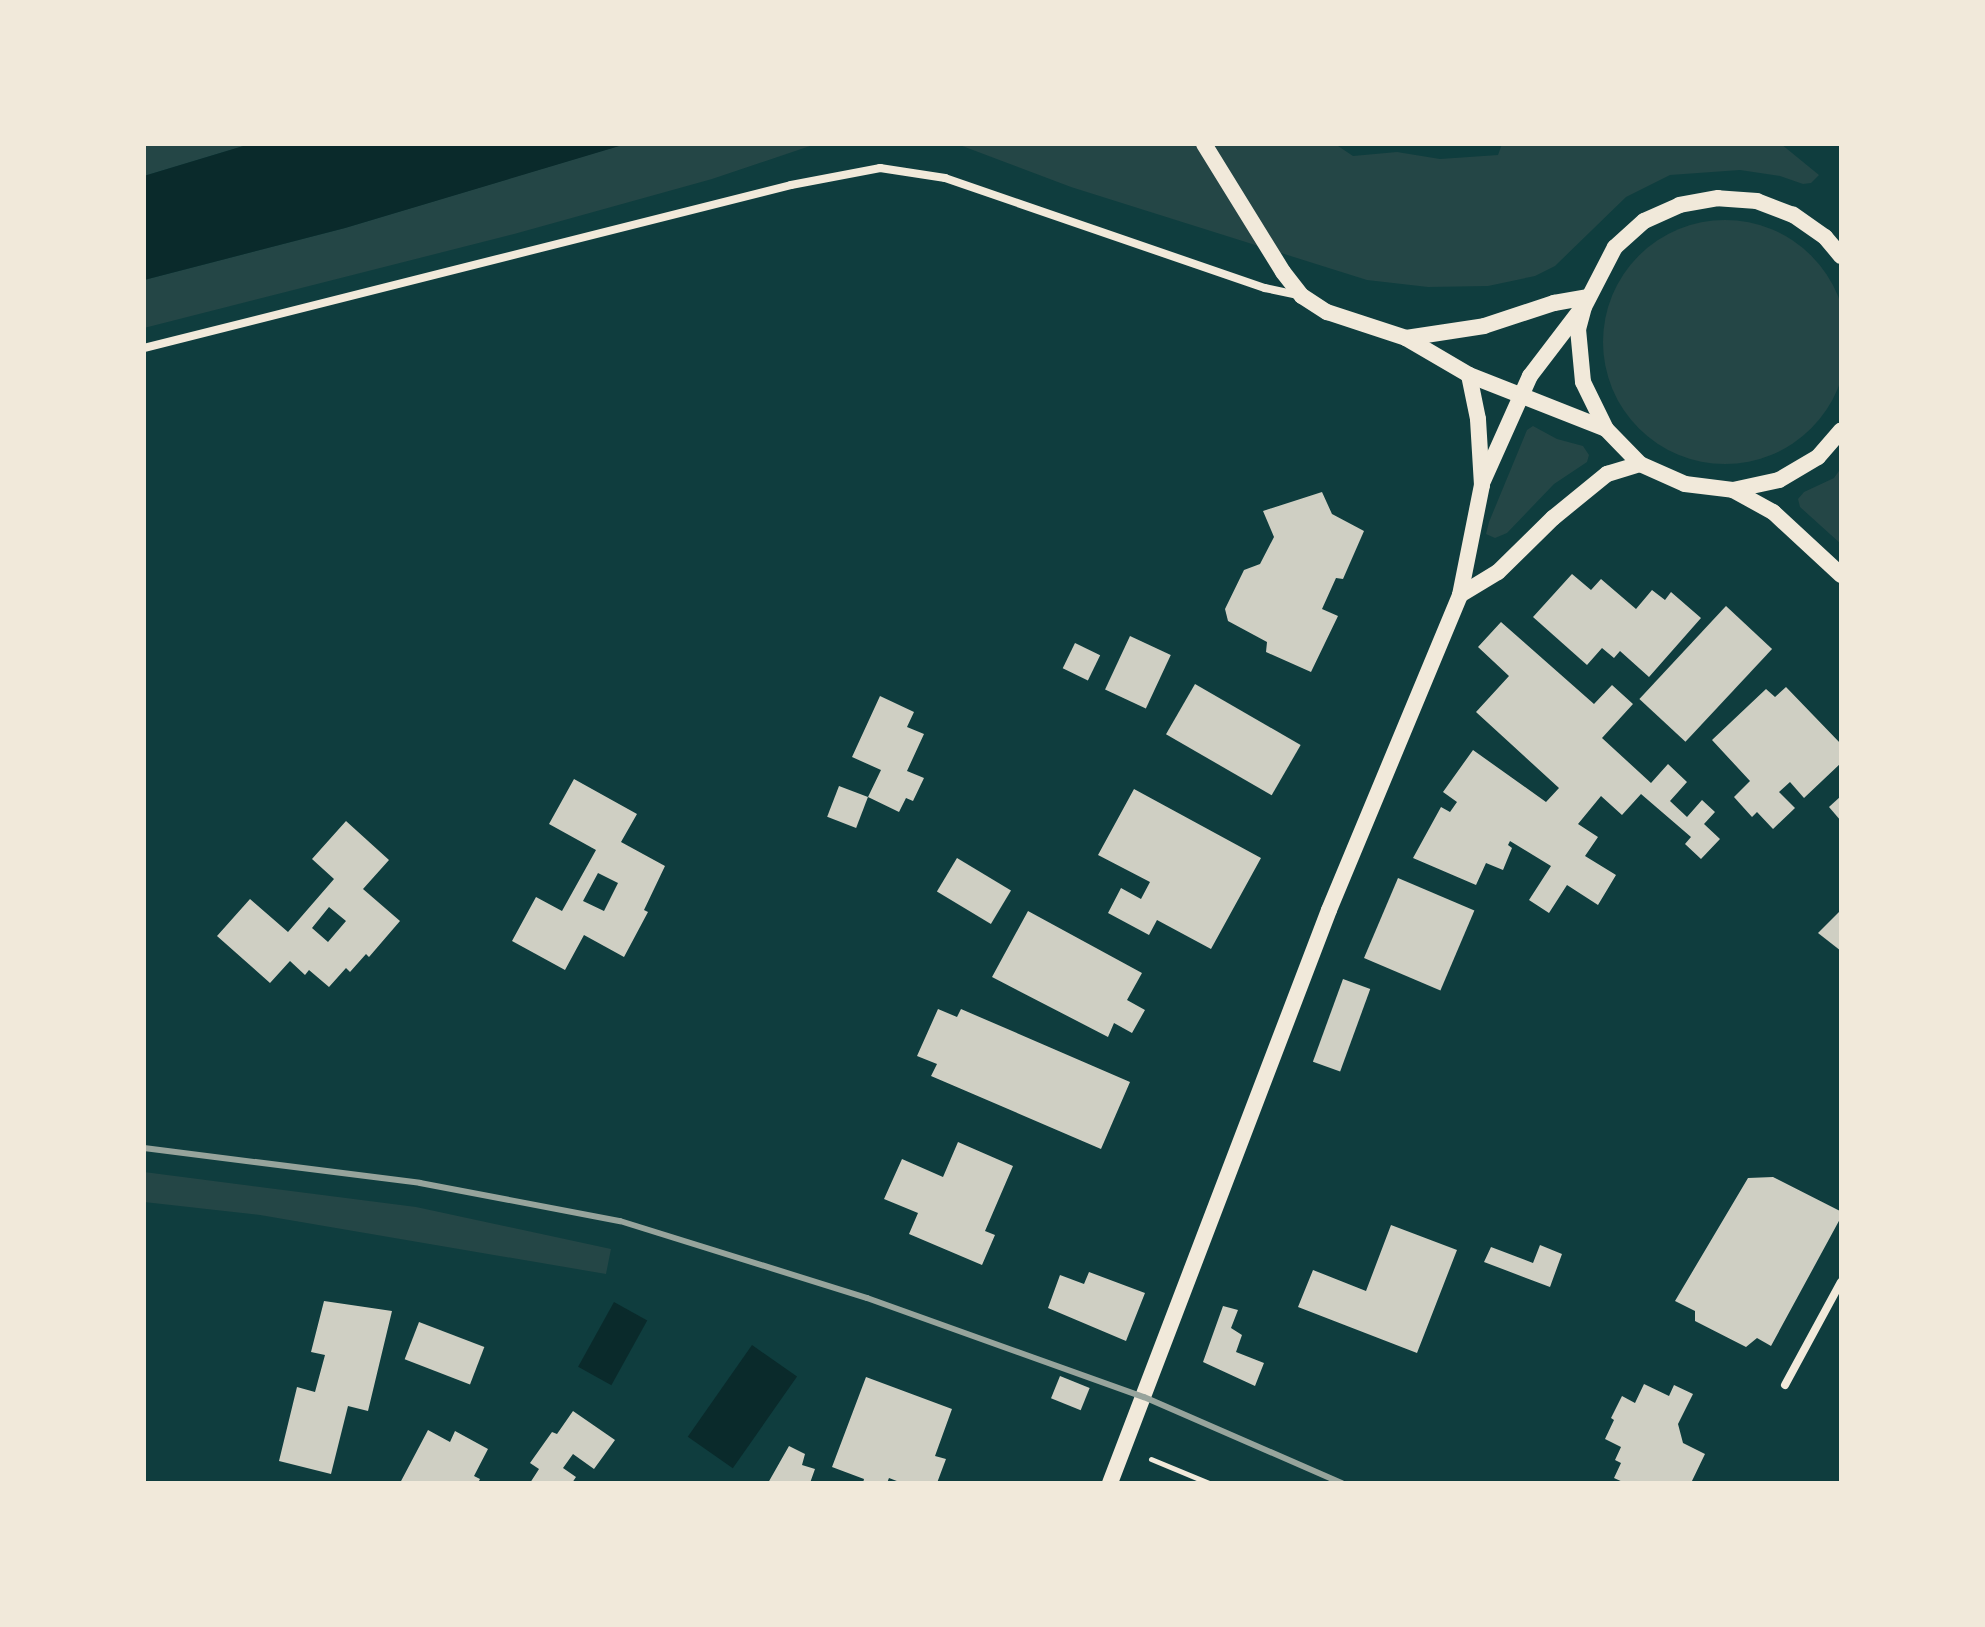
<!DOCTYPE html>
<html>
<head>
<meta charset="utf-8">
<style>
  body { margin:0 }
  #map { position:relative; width:1985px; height:1627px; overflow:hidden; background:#0f3d3e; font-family:"DM Sans",sans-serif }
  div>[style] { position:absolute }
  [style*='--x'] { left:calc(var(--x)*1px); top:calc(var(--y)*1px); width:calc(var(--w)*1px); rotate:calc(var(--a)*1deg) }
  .green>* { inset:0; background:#244646 }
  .round { border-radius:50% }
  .water>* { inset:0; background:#0a2a2b; transform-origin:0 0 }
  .building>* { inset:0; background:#cfcfc3; transform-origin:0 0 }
  .path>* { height:5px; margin:-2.5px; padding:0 2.5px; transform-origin:2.5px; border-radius:2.5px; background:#f1e9da }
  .minor>* { height:8px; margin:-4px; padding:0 4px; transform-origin:4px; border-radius:4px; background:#f1e9da }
  .secondary>* { height:16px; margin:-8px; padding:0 8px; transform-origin:8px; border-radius:8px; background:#f1e9da }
  .rail>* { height:6px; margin:-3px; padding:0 3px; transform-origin:3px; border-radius:3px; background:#97a49c }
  span { translate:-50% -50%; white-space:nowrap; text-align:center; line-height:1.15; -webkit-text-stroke:8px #f1e9da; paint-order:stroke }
  .frame { position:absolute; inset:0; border:146px solid #f1e9da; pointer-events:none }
</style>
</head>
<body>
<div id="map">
  <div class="green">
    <i style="clip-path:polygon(144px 144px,250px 144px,144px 176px)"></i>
    <i style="clip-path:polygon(625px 144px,816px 144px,712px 179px,514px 234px,144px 328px,144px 280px,345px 228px)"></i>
    <i style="clip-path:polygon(957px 144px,1335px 144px,1353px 156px,1397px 152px,1440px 159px,1498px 155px,1502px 144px,1781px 144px,1819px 175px,1811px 183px,1803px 184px,1780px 176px,1740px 170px,1670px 175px,1626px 197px,1555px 266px,1535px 276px,1488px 286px,1428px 287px,1367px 280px,1071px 187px)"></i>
    <i class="round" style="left:1603px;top:220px;width:244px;height:244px"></i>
    <i style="clip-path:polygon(1533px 426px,1557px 439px,1583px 446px,1589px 455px,1587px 462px,1554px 484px,1507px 533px,1495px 538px,1486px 534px,1489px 522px,1527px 430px)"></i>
    <i style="clip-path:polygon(1841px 468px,1841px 544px,1800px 507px,1798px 499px,1804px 492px,1834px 478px)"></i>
    <i style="clip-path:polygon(144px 1172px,416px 1207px,611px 1249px,606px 1274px,260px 1215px,144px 1202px)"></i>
  </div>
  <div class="water">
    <i style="clip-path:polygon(250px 144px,626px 144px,345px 228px,144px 280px,144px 176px)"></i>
    <i style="left:614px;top:1302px;width:38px;height:74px;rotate:29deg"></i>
    <i style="left:752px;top:1345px;width:55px;height:112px;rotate:35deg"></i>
  </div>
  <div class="building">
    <i style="clip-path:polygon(1322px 492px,1332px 514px,1364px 531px,1343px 579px,1336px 578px,1322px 609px,1338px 616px,1311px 672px,1266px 652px,1267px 642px,1228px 621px,1225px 609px,1244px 570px,1260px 564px,1274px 537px,1263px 511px)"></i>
    <i style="clip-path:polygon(1572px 574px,1591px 590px,1601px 579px,1636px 609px,1652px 590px,1665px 600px,1671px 592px,1701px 618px,1649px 677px,1620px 651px,1614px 658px,1602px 648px,1587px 665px,1533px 617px)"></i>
    <i style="left:1726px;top:606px;width:63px;height:127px;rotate:43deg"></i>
    <i style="clip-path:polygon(1501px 622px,1594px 704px,1612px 685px,1633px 704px,1602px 738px,1651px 783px,1668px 764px,1687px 782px,1670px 801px,1687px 817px,1702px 800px,1715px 812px,1704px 824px,1720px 839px,1701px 859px,1685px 844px,1691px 837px,1641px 794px,1622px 815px,1601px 796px,1578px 824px,1598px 837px,1585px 856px,1616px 875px,1598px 905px,1567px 885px,1549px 913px,1529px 900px,1551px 866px,1510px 841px,1508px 845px,1512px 848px,1503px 870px,1486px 863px,1476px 885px,1413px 858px,1441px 807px,1450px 812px,1457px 802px,1443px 792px,1473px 750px,1546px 802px,1559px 788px,1476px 712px,1509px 676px,1478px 647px)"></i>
    <i style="left:1130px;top:636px;width:45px;height:59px;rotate:25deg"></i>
    <i style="left:1075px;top:643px;width:28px;height:28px;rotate:26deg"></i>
    <i style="left:1195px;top:684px;width:122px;height:58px;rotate:30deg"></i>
    <i style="clip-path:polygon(1786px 687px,1841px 744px,1841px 763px,1804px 798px,1790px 782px,1779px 792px,1795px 808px,1773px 829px,1757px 812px,1752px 817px,1734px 797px,1750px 781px,1712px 740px,1766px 689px,1775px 697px)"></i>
    <i style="clip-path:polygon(880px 696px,914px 712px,907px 727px,924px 734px,907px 771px,924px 778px,913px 801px,906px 798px,899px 812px,868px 797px,881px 770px,852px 757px)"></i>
    <i style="clip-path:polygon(evenodd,574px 779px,637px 814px,621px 842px,665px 866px,644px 910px,648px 912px,624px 957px,584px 935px,565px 970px,512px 941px,536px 897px,562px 911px,596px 850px,549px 824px,574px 779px,598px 873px,618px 883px,604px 911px,583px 901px,598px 873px)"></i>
    <i style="left:839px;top:786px;width:31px;height:33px;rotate:21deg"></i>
    <i style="clip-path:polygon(1134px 789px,1261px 858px,1211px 949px,1157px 920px,1149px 935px,1108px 913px,1121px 888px,1141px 899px,1150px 882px,1098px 855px)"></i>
    <i style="clip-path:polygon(1841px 796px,1841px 821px,1829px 807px)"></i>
    <i style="clip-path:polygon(evenodd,346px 821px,389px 860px,363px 889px,400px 921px,369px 957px,366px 954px,350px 972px,346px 968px,329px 987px,309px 970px,305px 975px,290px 961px,270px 983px,217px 936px,250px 899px,288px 932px,334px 879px,312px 859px,346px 821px,329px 907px,346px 921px,328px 942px,312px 928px,329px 907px)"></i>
    <i style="left:957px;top:858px;width:63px;height:39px;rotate:31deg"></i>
    <i style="left:1398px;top:878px;width:83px;height:87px;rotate:23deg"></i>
    <i style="clip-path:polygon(1841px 910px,1841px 951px,1818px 933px)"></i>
    <i style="clip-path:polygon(1028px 911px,1142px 973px,1127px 1000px,1145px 1010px,1132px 1033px,1114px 1023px,1108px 1037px,992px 977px)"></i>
    <i style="left:1343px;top:979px;width:29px;height:88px;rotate:20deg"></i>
    <i style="clip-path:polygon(938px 1009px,957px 1017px,961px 1009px,1130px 1082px,1101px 1149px,931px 1076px,937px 1064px,917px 1056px)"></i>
    <i style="clip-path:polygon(958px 1142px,1013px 1166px,985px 1231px,995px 1235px,982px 1265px,909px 1234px,918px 1213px,884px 1199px,902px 1159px,943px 1177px)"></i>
    <i style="clip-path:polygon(1773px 1177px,1840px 1211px,1840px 1219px,1771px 1346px,1757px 1338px,1746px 1347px,1695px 1321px,1695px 1311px,1675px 1301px,1748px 1178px)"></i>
    <i style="clip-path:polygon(1391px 1225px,1457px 1250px,1417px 1353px,1298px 1307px,1313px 1270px,1366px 1291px)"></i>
    <i style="clip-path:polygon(1540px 1245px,1562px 1254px,1550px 1287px,1484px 1262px,1491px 1247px,1533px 1263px)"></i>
    <i style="clip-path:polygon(1089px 1272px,1145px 1293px,1126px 1341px,1048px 1308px,1060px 1275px,1084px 1284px)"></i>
    <i style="clip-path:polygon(324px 1301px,392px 1311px,368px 1411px,348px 1406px,331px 1474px,279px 1461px,297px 1387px,315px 1392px,325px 1355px,311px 1352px)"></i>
    <i style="clip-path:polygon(1223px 1306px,1238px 1310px,1231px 1328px,1242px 1335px,1236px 1352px,1264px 1363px,1255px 1386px,1203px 1362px)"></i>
    <i style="left:419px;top:1322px;width:70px;height:40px;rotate:21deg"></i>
    <i style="left:1060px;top:1376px;width:32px;height:24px;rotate:22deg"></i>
    <i style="clip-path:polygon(866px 1377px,952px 1409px,935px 1456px,946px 1459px,937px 1483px,902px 1483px,889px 1478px,887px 1483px,863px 1483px,864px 1479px,832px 1467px)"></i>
    <i style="clip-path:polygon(1644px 1384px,1669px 1396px,1674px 1385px,1693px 1394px,1678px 1424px,1683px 1443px,1705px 1454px,1691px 1483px,1625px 1483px,1614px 1478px,1621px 1463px,1615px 1460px,1621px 1447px,1605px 1439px,1614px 1420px,1611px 1418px,1622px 1396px,1635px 1403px)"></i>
    <i style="clip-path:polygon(573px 1411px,615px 1440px,594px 1469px,573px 1454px,563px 1468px,576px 1477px,572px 1483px,530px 1483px,539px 1469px,530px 1463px,552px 1432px,557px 1434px)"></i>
    <i style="clip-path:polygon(428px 1430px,450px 1442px,455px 1431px,488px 1449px,474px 1476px,480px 1479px,478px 1483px,400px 1483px)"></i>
    <i style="clip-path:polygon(789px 1446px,805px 1454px,802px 1465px,815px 1469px,810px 1483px,768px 1483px)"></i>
  </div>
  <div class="path">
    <i style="--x:1151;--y:1459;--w:63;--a:22.5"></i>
  </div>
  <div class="minor">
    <i style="--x:144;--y:348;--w:667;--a:-14.14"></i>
    <i style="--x:791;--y:185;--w:91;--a:-10.8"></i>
    <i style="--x:880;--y:168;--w:66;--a:8.7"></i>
    <i style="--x:945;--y:178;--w:338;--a:19"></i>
    <i style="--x:1265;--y:288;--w:34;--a:12"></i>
    <i style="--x:1785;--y:1385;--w:117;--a:-61.5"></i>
  </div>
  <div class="secondary">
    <i style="--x:1204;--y:144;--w:150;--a:58.3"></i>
    <i style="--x:1283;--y:272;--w:31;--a:52"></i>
    <i style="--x:1302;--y:296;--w:30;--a:33"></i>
    <i style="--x:1327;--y:312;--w:83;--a:18.2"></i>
    <i style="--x:1406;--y:338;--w:73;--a:30.4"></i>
    <i style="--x:1469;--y:375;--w:147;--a:21.5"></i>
    <i style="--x:1841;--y:256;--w:25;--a:-130"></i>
    <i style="--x:1825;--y:237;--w:39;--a:-145"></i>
    <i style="--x:1793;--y:215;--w:39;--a:-159"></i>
    <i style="--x:1757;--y:201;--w:39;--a:-176"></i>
    <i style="--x:1718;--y:198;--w:39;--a:170"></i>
    <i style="--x:1680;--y:205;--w:39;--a:156"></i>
    <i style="--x:1644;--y:221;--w:39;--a:138"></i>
    <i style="--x:1615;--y:247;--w:68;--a:117.3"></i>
    <i style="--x:1584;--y:307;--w:23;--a:105"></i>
    <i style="--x:1578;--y:329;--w:53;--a:84.6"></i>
    <i style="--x:1583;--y:382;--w:52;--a:63.9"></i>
    <i style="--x:1606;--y:429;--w:49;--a:45.8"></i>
    <i style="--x:1640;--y:464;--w:49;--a:24"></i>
    <i style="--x:1685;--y:484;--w:48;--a:7.1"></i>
    <i style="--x:1733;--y:490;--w:47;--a:-12.3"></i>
    <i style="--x:1779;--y:480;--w:45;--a:-30.5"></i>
    <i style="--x:1818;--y:457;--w:35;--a:-49"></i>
    <i style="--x:1406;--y:338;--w:79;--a:-8.7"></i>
    <i style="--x:1484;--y:326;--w:74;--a:-18.2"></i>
    <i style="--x:1554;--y:303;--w:35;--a:-10"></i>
    <i style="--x:1483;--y:481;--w:115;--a:-65.9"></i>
    <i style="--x:1530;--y:376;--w:86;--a:-52.6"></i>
    <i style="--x:1733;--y:490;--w:46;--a:28.8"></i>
    <i style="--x:1773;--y:512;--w:93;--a:42.8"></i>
    <i style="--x:1460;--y:595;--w:44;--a:-31.2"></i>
    <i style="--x:1498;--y:572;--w:77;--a:-44.5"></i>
    <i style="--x:1553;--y:518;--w:70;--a:-39.2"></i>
    <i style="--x:1607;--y:474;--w:34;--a:-17"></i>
    <i style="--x:1110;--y:1483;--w:613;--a:-69.08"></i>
    <i style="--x:1329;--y:910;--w:341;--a:-67.4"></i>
    <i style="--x:1460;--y:595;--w:112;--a:-78.7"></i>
    <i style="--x:1482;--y:485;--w:66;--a:-93.5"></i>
    <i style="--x:1478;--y:419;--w:45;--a:-101.6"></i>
  </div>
  <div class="rail">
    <i style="--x:144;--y:1148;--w:278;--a:7.2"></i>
    <i style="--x:420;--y:1183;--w:204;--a:10.8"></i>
    <i style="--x:620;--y:1221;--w:259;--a:17.3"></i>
    <i style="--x:867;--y:1298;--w:294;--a:19.7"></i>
    <i style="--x:1144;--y:1397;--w:216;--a:23.5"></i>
  </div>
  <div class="frame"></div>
</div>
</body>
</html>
